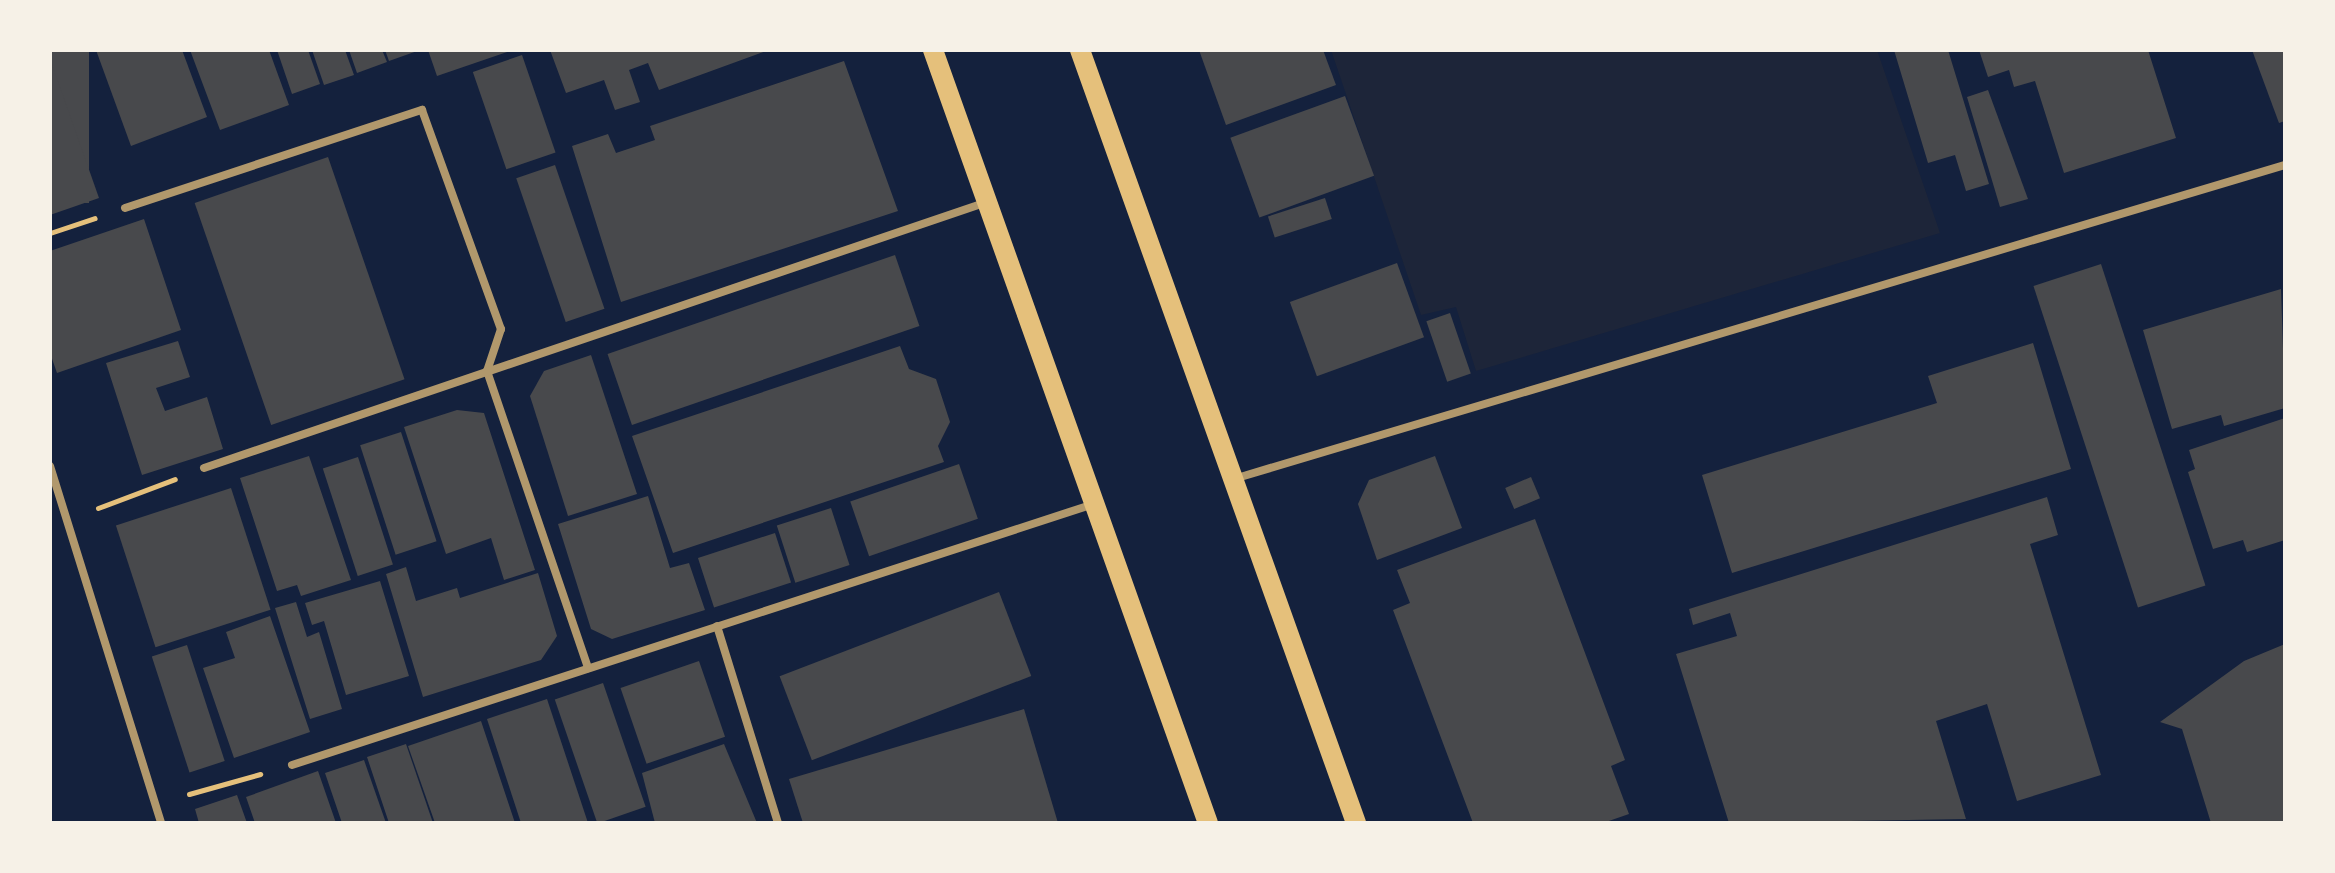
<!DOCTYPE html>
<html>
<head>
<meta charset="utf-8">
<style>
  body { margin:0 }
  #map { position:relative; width:2335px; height:873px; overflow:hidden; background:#14213d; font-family:Quicksand,sans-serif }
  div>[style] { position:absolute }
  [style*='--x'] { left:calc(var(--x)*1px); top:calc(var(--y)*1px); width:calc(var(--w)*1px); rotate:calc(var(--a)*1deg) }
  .green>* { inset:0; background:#1d2539 }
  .building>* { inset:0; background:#48494c; transform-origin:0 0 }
  .path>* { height:5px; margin:-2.5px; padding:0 2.5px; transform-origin:2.5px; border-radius:2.5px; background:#e5c07b }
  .minor>* { height:8px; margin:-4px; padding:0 4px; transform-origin:4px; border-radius:4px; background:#b1986c }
  .primary>* { height:20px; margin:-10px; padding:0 10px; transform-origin:10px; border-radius:10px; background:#e5c07b }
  span { translate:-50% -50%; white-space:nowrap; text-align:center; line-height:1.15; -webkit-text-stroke:6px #f6f1e7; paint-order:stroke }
  .frame { position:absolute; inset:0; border:52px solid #f6f1e7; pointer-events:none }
</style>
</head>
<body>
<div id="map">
  <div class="green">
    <i style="clip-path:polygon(1331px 50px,1877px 50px,1940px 233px,1476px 371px,1456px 307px,1421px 315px)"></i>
  </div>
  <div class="building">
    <i style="left:51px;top:50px;width:38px;height:153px"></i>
    <i style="clip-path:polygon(96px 50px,182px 50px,207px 117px,131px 146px)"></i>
    <i style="clip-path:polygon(190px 50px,269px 50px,289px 105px,220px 130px)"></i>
    <i style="clip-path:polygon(277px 50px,308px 50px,320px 84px,292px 94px)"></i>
    <i style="clip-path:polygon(312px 50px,345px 50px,354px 75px,324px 85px)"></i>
    <i style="clip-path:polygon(349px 50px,382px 50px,387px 62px,357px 73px)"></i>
    <i style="clip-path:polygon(385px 50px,420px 50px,389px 61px)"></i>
    <i style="clip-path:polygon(428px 50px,510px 50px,510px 51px,437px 76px)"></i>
    <i style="clip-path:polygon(550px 50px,769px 50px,659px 90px,648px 63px,629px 70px,640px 102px,615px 110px,604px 80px,566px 93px)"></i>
    <i style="clip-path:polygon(1199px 50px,1323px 50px,1336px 85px,1226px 125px)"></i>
    <i style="clip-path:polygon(1894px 50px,1948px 50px,1989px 184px,1966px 191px,1955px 155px,1928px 163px)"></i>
    <i style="clip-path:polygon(1979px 50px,2148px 50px,2176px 138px,2064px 173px,2035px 81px,2014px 87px,2009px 70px,1988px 77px)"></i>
    <i style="clip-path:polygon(2252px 50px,2285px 50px,2285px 121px,2279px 123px)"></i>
    <i style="left:522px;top:55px;width:103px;height:52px;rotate:71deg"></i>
    <i style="clip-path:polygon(50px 59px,99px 198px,50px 215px)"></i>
    <i style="clip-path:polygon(844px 61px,898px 211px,621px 302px,572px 146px,608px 134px,616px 153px,655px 140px,650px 126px)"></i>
    <i style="clip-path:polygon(1988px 90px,2028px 199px,2000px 207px,1967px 97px)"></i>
    <i style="left:1345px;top:96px;width:85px;height:122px;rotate:70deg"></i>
    <i style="left:328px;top:157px;width:235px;height:141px;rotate:71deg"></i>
    <i style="left:555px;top:165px;width:152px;height:41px;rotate:71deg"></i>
    <i style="left:1325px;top:198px;width:22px;height:60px;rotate:72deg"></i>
    <i style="clip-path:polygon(144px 219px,181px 330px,57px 373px,50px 353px,50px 251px)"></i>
    <i style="left:895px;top:255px;width:75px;height:304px;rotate:71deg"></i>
    <i style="left:1397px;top:263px;width:79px;height:114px;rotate:70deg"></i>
    <i style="left:2101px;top:264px;width:338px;height:71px;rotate:72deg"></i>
    <i style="clip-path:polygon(2281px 289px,2285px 408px,2224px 426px,2221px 415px,2172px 429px,2143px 330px)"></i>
    <i style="left:1450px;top:313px;width:64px;height:25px;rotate:71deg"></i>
    <i style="clip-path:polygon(178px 341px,190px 377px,156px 388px,165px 411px,207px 397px,223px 449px,142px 475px,106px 363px)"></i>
    <i style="clip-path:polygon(2033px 343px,2071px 469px,1732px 573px,1702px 475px,1937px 403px,1928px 376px)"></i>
    <i style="clip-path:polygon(900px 346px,909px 369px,936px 379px,950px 422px,938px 446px,944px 462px,673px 553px,632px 436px)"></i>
    <i style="clip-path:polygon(591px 355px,637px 494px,568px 516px,530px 396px,544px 371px)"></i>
    <i style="clip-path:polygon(457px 410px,484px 413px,535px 570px,504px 580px,491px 538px,446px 554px,404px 427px)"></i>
    <i style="clip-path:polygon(2285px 418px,2285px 540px,2247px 552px,2243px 540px,2213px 549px,2188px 472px,2195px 469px,2189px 450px)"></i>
    <i style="left:401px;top:432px;width:115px;height:43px;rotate:72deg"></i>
    <i style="clip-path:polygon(309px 456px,351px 580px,301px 596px,297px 585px,277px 591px,240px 478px)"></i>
    <i style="clip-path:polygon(1435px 456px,1462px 528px,1377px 560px,1358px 504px,1369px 480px)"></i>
    <i style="left:358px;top:457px;width:113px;height:37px;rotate:72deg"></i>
    <i style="left:959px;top:464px;width:58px;height:115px;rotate:71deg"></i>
    <i style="left:1531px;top:477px;width:23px;height:28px;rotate:67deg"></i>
    <i style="left:231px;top:488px;width:128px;height:121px;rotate:72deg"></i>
    <i style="clip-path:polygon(648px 496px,670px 568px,689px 563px,705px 610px,612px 639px,591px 629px,558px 524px)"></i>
    <i style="clip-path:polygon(2047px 497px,2058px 535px,2030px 544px,2101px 775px,2017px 801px,1987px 704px,1936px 721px,1966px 819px,1729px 823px,1676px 654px,1737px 636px,1730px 613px,1693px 625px,1689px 609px)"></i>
    <i style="left:831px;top:508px;width:60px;height:57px;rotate:72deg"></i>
    <i style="clip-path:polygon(1535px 519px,1625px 760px,1611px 766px,1629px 814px,1603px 823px,1473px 823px,1393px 610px,1410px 603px,1397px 570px)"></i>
    <i style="left:775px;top:533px;width:52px;height:81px;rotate:72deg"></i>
    <i style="clip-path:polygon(406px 567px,416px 601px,457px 588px,460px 598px,538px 573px,557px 636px,541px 660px,423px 697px,386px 574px)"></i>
    <i style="clip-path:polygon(380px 581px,409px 676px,346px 695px,324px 621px,312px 625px,305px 603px)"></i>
    <i style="left:999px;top:592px;width:90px;height:235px;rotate:69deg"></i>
    <i style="clip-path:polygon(296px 602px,307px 637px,319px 632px,342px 709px,310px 719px,275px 608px)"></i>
    <i style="clip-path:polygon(270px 616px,310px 732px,234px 758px,203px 668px,235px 658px,226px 632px)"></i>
    <i style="clip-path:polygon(2285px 644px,2285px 823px,2211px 823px,2182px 729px,2160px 722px,2244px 661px)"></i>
    <i style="left:187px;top:645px;width:122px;height:37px;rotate:72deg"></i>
    <i style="left:699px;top:661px;width:80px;height:83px;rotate:71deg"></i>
    <i style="left:603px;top:683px;width:131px;height:51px;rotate:71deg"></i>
    <i style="clip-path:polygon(547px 699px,588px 823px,521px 823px,487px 719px)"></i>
    <i style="clip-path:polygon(1024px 709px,1058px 823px,803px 823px,789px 779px)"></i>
    <i style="clip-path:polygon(481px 721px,515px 823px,435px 823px,408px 746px)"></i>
    <i style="clip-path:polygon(406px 744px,433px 823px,389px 823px,367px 757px)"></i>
    <i style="clip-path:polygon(724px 744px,757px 823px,655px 823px,642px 773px)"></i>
    <i style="clip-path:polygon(364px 760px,386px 823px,342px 823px,325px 773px)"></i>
    <i style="clip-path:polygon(318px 771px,336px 823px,255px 823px,246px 797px)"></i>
    <i style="clip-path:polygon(237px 795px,247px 823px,199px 823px,195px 809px)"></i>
  </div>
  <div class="path">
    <i style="--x:50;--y:233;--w:47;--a:-18.4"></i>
    <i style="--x:98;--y:508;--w:82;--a:-20.6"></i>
    <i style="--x:189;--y:794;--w:74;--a:-15.7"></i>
  </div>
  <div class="minor">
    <i style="--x:125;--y:208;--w:313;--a:-18.3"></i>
    <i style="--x:422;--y:110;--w:233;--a:70.2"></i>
    <i style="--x:501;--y:329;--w:44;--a:108.4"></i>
    <i style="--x:487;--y:371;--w:314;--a:71.2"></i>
    <i style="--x:50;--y:466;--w:374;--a:72.7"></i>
    <i style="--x:204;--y:468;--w:827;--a:-18.76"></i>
    <i style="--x:1237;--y:478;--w:1094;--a:-16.63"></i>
    <i style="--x:717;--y:626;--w:206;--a:72.8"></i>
    <i style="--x:292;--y:765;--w:840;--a:-18.03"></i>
  </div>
  <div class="primary">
    <i style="--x:933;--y:50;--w:820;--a:70.42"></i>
    <i style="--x:1080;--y:50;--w:821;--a:70.35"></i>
  </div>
  <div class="frame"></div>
</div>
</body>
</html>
